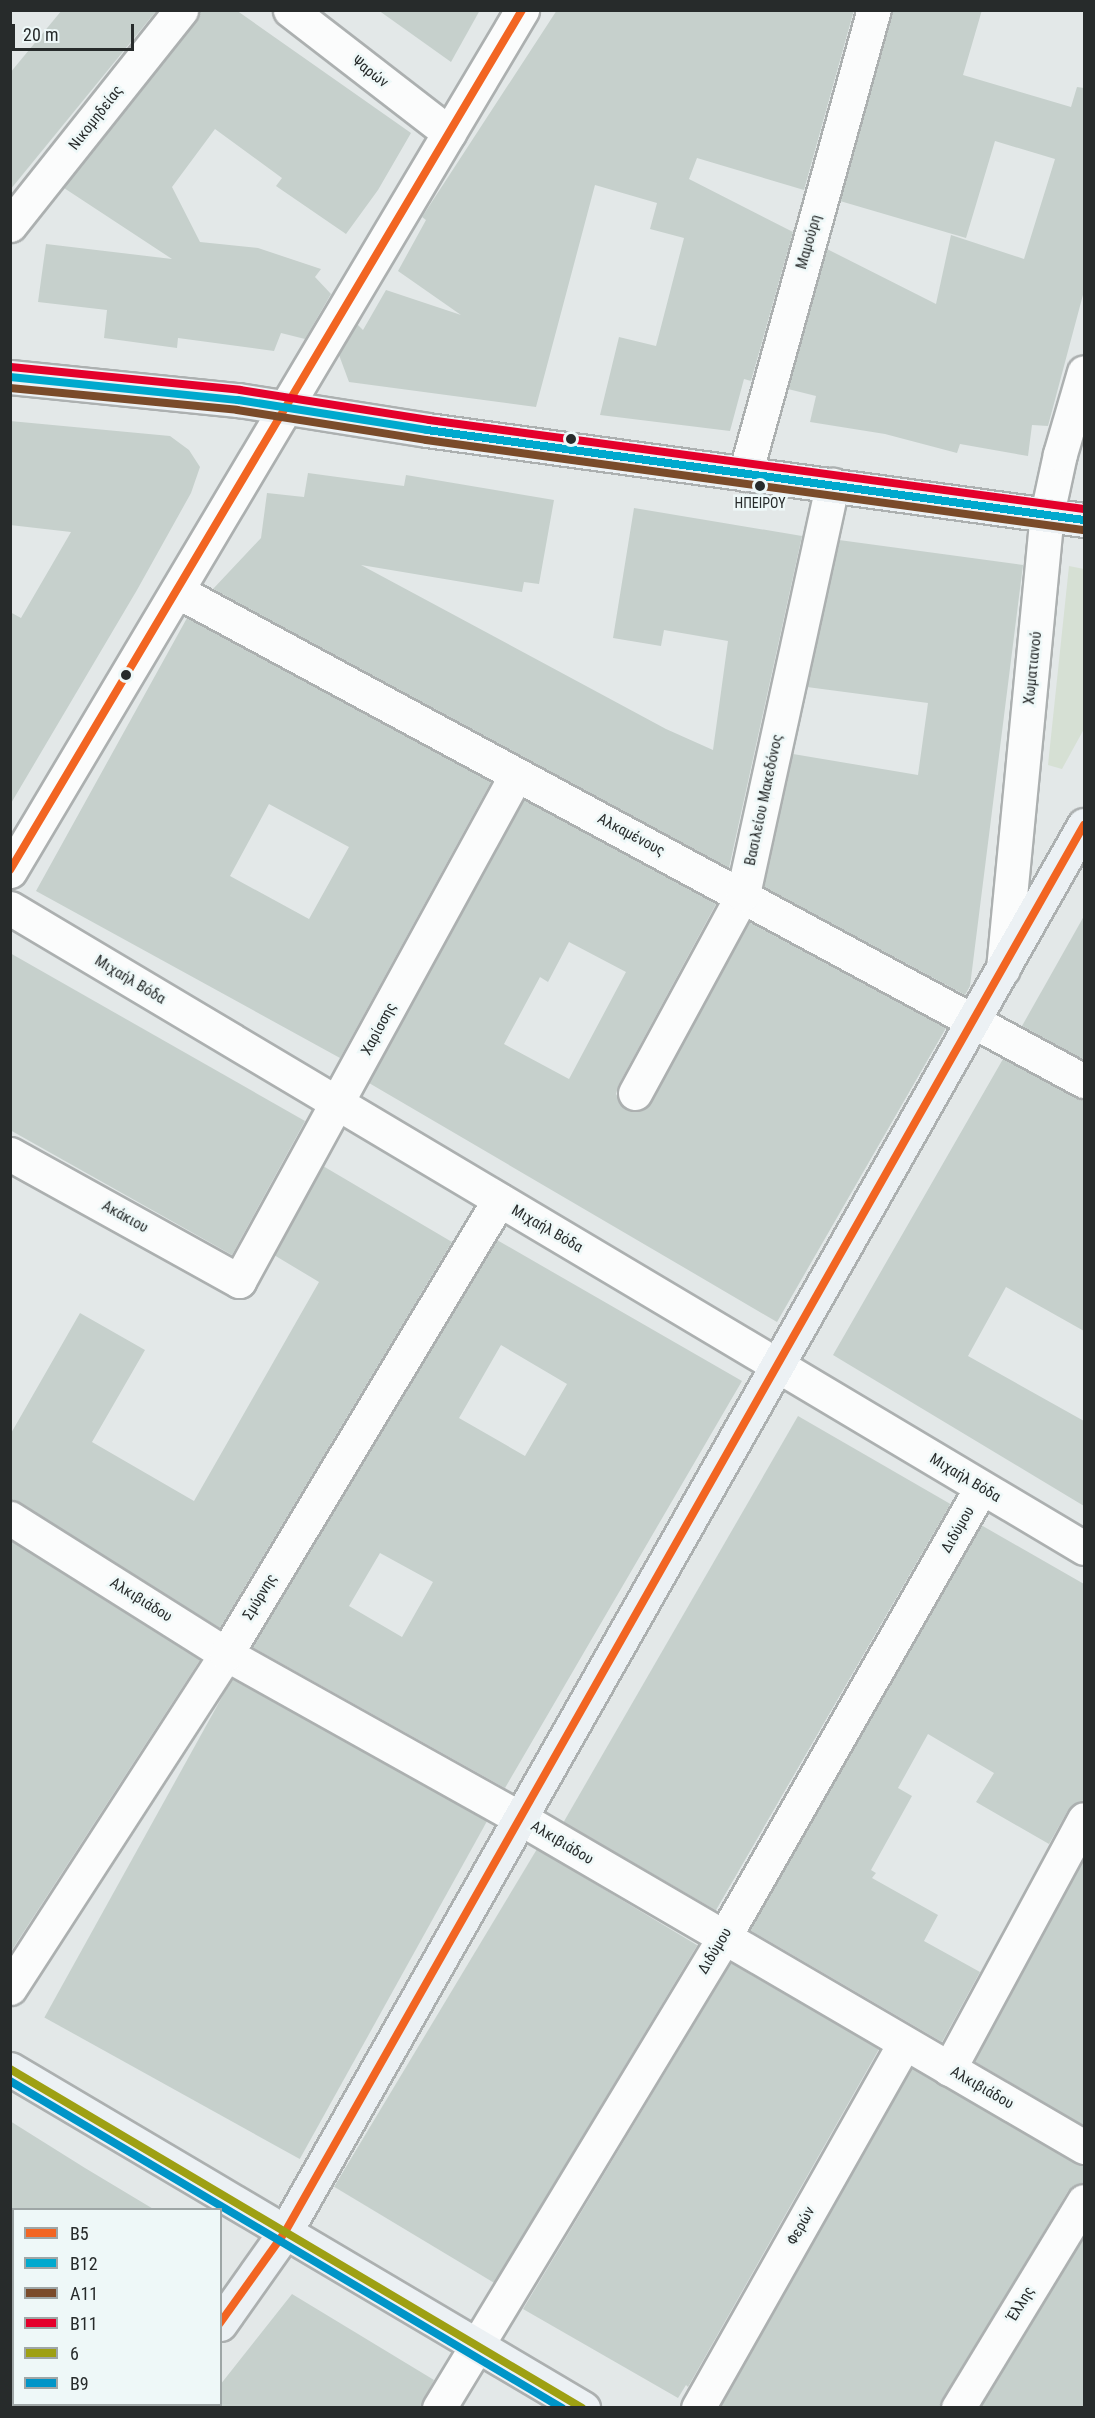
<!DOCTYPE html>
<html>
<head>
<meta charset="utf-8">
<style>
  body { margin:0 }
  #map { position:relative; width:1095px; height:2418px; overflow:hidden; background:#e3e8e8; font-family:"Roboto Condensed",sans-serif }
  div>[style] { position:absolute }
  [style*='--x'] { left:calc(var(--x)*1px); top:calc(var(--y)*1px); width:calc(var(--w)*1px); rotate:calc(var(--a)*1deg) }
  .green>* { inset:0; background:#d6e0d4 }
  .building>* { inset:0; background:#c6d0cc; transform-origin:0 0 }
  .roads { filter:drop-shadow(2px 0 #acb0b0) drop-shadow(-2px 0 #acb0b0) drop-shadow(0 2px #acb0b0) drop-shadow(0 -2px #acb0b0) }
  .minor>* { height:33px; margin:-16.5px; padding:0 16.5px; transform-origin:16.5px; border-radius:16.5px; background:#fbfcfc }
  .major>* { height:33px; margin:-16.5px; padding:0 16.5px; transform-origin:16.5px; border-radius:16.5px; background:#ecf1f4 }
  .bus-1>* { height:8px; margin:-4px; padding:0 4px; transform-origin:4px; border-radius:4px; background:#f26522 }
  .bus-2>* { height:8px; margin:-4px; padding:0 4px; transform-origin:4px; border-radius:4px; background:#00a9ce }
  .bus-3>* { height:8px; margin:-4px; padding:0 4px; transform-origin:4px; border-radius:4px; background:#7a4b2a }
  .bus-4>* { height:8px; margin:-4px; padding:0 4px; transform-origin:4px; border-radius:4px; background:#e4002b }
  .bus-5>* { height:8px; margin:-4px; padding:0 4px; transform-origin:4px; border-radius:4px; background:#9ea013 }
  .bus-6>* { height:8px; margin:-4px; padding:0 4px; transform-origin:4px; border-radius:4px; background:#0095c8 }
  .dots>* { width:16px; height:16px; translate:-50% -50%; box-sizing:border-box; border:3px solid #eef8f8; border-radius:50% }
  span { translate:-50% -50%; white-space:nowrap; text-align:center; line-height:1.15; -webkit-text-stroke:5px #eef8f8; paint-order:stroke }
  .bus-label { font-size:14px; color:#272b2b }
  .street-label { font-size:15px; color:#272b2b }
  .frame { position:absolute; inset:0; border:12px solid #272b2b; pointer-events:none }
  .legend { position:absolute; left:12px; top:2208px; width:210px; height:198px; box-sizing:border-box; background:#eef8f8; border:2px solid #9ea6a6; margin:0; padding:8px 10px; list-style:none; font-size:18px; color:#272b2b }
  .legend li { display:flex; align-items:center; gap:12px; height:30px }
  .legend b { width:30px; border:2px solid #9ea6a6 }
  .scale { position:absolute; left:12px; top:24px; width:122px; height:27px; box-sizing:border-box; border:3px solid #272b2b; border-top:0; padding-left:8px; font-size:18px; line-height:21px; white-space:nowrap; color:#272b2b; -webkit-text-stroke:4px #eef8f8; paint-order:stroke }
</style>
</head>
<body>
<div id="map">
  <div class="green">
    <i style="clip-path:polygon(1069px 566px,1084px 569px,1084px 729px,1062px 769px,1048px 765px)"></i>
  </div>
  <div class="building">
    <i style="clip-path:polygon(62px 10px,157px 10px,10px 190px,10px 73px)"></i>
    <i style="clip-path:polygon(199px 10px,236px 10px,411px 133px,378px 190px,346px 234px,276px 186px,282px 178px,215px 129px,172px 187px,200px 242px,258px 248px,321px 269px,315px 277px,331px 294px,305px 339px,281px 333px,274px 351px,178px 338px,177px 348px,104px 338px,107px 310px,38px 302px,46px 244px,172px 259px,64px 188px,196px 22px)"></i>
    <i style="clip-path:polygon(378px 10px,480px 10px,451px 62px)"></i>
    <i style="clip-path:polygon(557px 10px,854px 10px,804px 190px,697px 158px,689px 179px,793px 232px,751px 381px,744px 379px,730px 431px,600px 415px,619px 337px,656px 346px,684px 238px,650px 229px,657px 203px,595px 185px,536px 407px,349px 382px,339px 355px,357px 324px,363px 330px,386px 290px,461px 315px,398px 271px,426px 220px,422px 217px)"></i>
    <i style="clip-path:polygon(892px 10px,982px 10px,963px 75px,1071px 107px,1077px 87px,1084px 88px,1084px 291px,1048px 426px,1032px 425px,1028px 456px,960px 444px,957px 453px,885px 434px,810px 422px,816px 396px,788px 389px,827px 249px,936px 304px,951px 235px,1024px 259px,1055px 159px,995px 141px,966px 238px,840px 201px)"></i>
    <i style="clip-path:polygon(10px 421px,170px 436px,189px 450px,200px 467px,191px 493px,137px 590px,10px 805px,10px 612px,21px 618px,71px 532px,10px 525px)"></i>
    <i style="clip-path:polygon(308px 473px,404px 486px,406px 475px,554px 500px,539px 584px,524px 582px,522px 592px,361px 565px,666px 729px,713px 750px,728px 641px,664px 630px,661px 646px,613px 638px,634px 508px,802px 536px,729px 868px,213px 589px,261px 538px,267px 493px,304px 497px)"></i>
    <i style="clip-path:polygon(839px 540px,1023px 565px,970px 986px,965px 995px,764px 887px,793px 754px,918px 775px,928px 703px,807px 687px)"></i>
    <i style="clip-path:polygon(evenodd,187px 618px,491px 782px,340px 1058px,36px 891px,187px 618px,269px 804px,349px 847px,309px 919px,230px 876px,269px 804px)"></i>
    <i style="clip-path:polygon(evenodd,524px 800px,716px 904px,619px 1084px,616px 1094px,626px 1109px,636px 1112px,651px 1102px,749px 922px,946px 1028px,777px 1322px,369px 1083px,524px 800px,569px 942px,626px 972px,569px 1079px,504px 1044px,540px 977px,548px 982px,569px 942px)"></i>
    <i style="clip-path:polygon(1084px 916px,1084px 1060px,1022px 1026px)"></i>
    <i style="clip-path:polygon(10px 953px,305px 1121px,232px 1255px,10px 1130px)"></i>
    <i style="clip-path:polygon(1003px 1059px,1084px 1100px,1084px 1331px,1006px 1287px,968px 1356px,1084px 1421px,1084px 1506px,833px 1355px)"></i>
    <i style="clip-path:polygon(323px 1166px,452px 1242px,220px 1628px,10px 1499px,10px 1435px,80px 1313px,145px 1350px,92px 1442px,194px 1501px,319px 1282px,274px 1255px)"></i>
    <i style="clip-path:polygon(evenodd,497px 1240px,742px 1381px,505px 1788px,252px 1647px,497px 1240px,501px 1345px,567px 1384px,525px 1456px,459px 1418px,501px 1345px,497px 1240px,380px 1553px,433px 1582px,402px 1637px,349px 1606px,380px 1553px)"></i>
    <i style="left:798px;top:1416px;width:176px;height:469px;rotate:30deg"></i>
    <i style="clip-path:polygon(981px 1525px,1084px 1584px,1084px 1800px,1068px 1810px,1049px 1844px,976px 1802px,994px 1773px,928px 1734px,898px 1788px,912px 1796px,871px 1870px,876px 1873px,872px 1878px,938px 1915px,924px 1941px,980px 1972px,942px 2042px,750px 1930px)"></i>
    <i style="clip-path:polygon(10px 1540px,200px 1660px,10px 1953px)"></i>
    <i style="left:232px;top:1679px;width:292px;height:387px;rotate:29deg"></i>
    <i style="left:537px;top:1849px;width:187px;height:394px;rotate:31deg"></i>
    <i style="clip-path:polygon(1084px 1858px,1084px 2126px,974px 2061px)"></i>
    <i style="clip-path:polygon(731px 1963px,879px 2049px,688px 2387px,686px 2385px,678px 2398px,523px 2309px)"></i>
    <i style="clip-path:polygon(912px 2068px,1084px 2166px,1084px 2182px,1068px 2191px,939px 2408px,720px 2408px)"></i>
    <i style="clip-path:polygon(10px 2121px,85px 2168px,155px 2210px,10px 2210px)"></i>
    <i style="clip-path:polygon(1084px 2236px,1084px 2408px,980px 2408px)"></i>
    <i style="clip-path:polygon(292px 2294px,434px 2380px,420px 2408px,203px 2408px,220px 2404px,220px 2385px)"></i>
  </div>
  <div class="roads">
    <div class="minor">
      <i style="--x:290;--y:10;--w:201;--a:37.7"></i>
      <i style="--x:10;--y:225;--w:275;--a:-51.5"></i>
      <i style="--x:745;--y:474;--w:482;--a:-74.5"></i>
      <i style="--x:177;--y:591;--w:1031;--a:28.38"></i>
      <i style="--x:10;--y:871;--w:1002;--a:-59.26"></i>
      <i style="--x:10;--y:908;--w:1250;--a:30.79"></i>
      <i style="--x:1003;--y:969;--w:457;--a:-84.5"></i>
      <i style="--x:1047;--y:514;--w:61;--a:-77.8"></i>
      <i style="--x:1060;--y:454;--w:85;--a:-73.7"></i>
      <i style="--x:635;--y:1093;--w:226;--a:-61.5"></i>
      <i style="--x:743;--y:894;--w:419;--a:-77.7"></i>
      <i style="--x:10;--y:1154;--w:262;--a:29"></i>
      <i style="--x:239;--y:1281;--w:577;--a:-61.3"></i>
      <i style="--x:10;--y:1518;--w:255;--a:32.2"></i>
      <i style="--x:226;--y:1654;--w:337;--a:29.2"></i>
      <i style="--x:520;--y:1818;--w:653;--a:30.26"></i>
      <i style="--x:10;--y:1988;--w:398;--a:-57.1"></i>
      <i style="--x:226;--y:1654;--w:530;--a:-58.98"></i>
      <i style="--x:949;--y:2069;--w:284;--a:-61.6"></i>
      <i style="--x:439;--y:2408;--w:548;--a:-58.8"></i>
      <i style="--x:723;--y:1939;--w:520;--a:-60.23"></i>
      <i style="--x:698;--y:2408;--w:418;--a:-60.5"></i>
      <i style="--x:958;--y:2408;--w:242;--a:-58.7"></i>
    </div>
    <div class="major">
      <i style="--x:10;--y:377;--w:229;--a:5.8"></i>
      <i style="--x:238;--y:400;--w:191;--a:9"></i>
      <i style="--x:427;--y:430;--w:663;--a:7.8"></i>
      <i style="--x:10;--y:2069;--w:666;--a:30.61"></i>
      <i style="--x:220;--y:2324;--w:113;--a:-54.8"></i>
      <i style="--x:285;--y:2232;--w:1618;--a:-60.41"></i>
      <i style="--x:154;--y:2408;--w:5;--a:-53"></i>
    </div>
  </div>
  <div class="bus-1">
    <i style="--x:10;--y:870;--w:1001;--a:-59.23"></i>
    <i style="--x:220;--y:2323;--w:112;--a:-54.5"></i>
    <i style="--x:285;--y:2232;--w:1618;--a:-60.41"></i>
  </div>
  <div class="bus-2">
    <i style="--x:10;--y:377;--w:229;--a:5.8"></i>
    <i style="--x:238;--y:400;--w:191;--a:9"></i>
    <i style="--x:427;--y:430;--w:663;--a:7.8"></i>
  </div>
  <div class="bus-3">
    <i style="--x:10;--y:388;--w:228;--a:5.5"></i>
    <i style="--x:237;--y:410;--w:191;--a:9"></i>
    <i style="--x:426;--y:440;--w:663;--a:7.8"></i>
  </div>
  <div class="bus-4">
    <i style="--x:11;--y:367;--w:230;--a:5.7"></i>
    <i style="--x:240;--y:390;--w:191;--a:9"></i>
    <i style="--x:429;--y:420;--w:661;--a:7.74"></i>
  </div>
  <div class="bus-5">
    <i style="--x:10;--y:2069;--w:665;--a:30.65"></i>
  </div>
  <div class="bus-6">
    <i style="--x:10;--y:2081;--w:642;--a:30.64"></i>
  </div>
  <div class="dots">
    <i style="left:571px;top:439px;background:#272b2b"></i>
    <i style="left:760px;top:486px;background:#272b2b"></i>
    <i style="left:126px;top:675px;background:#272b2b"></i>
  </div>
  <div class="bus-label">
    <span style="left:760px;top:503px">ΗΠΕΙΡΟΥ</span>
  </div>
  <div class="street-label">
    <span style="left:370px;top:72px;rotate:38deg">Ψαρών</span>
    <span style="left:96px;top:118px;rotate:-52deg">Νικομηδείας</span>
    <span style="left:809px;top:242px;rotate:-74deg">Μαμούρη</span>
    <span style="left:1033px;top:668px;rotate:-84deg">Χωματιανού</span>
    <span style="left:764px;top:800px;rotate:-78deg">Βασιλείου Μακεδόνος</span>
    <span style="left:631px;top:835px;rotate:28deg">Αλκαμένους</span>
    <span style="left:130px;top:980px;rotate:31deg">Μιχαήλ Βόδα</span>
    <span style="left:379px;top:1029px;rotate:-62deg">Χαρίσσης</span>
    <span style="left:125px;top:1217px;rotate:29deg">Ακάκιου</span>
    <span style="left:547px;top:1229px;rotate:30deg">Μιχαήλ Βόδα</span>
    <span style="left:965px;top:1478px;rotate:31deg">Μιχαήλ Βόδα</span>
    <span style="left:958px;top:1530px;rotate:-60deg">Διδύμου</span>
    <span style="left:260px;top:1597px;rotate:-59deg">Σμύρνης</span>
    <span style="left:141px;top:1600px;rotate:32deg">Αλκιβιάδου</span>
    <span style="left:562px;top:1843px;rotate:31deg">Αλκιβιάδου</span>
    <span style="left:715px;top:1951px;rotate:-59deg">Διδύμου</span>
    <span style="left:982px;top:2088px;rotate:30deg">Αλκιβιάδου</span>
    <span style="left:801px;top:2226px;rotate:-61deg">Φερών</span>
    <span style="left:1021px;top:2304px;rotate:-59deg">Έλλης</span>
  </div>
  <div class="frame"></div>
  <ul class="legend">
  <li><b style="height:8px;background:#f26522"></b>Β5</li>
  <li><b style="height:8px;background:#00a9ce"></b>Β12</li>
  <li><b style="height:8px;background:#7a4b2a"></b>Α11</li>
  <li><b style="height:8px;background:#e4002b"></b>Β11</li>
  <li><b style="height:8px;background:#9ea013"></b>6</li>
  <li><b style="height:8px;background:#0095c8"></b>Β9</li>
  </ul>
  <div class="scale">20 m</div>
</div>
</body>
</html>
